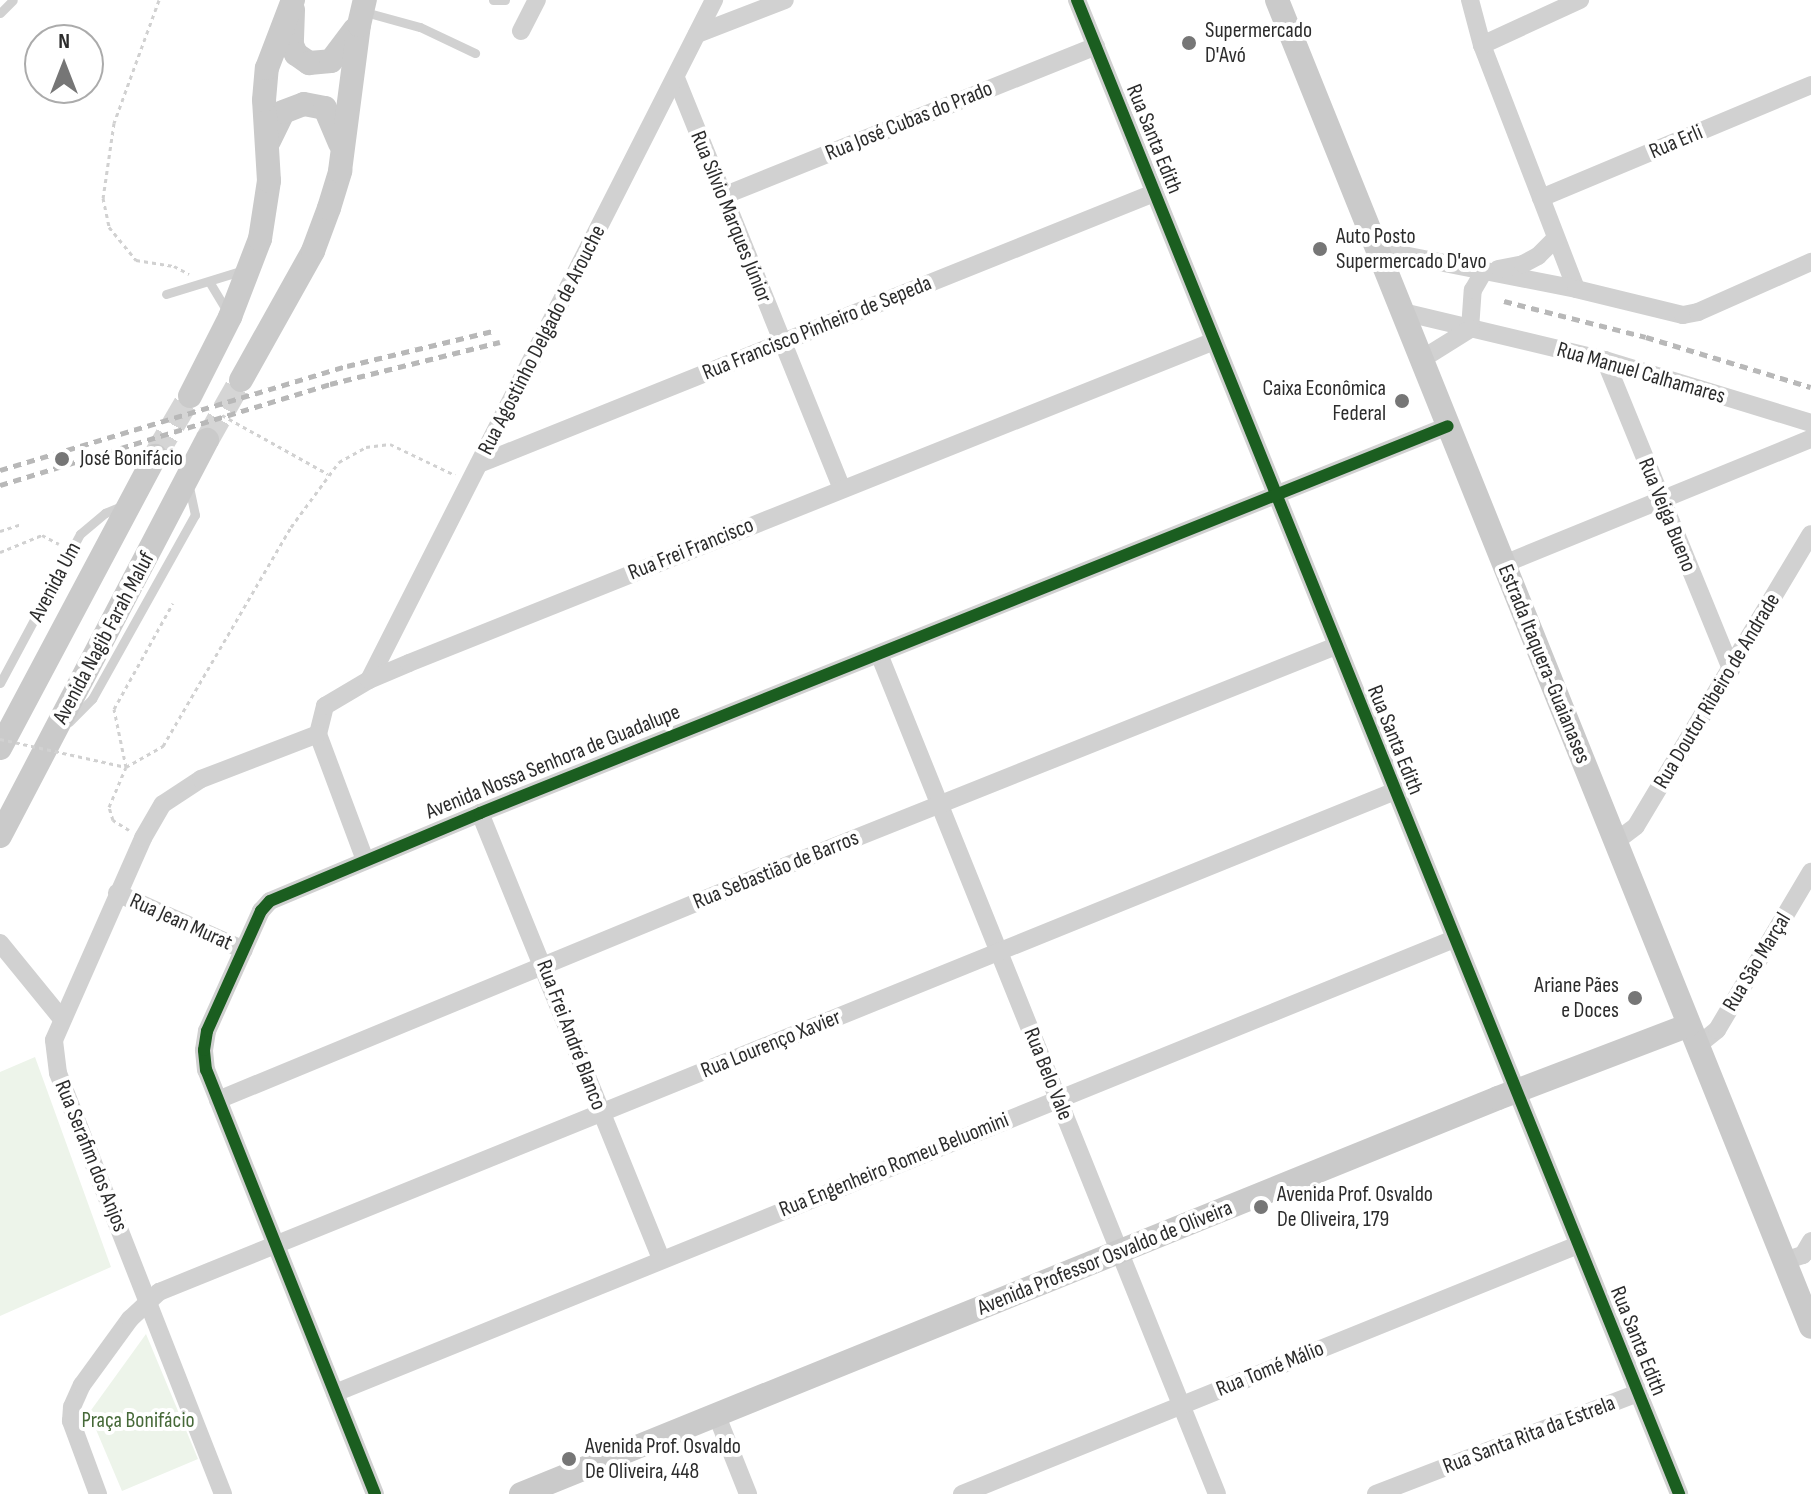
<!DOCTYPE html>
<html>
<head>
<meta charset="utf-8">
<style>
  body { margin:0 }
  #map { position:relative; width:1811px; height:1494px; overflow:hidden; background:#fff; font-family:"Sofia Sans Condensed",sans-serif }
  div>[style] { position:absolute }
  [style*='--x'] { left:calc(var(--x)*1px); top:calc(var(--y)*1px); width:calc(var(--w)*1px); rotate:calc(var(--a)*1deg) }
  .green>* { inset:0; background:#edf4ea }
  .secondary-tunnel>* { height:24px; margin-top:-12px; transform-origin:0; background:repeating-linear-gradient(90deg,#d5d5d5 0 24px,transparent 0 36px) }
  .path>* { height:3px; margin-top:-1.5px; transform-origin:0; background:repeating-linear-gradient(90deg,#d1d1d1 0 4px,transparent 0 8px) }
  .lane>* { height:9px; margin:-4.5px; padding:0 4.5px; transform-origin:4.5px; border-radius:4.5px; background:#d1d1d1 }
  .street>* { height:18px; margin:-9px; padding:0 9px; transform-origin:9px; border-radius:9px; background:#d1d1d1 }
  .secondary>* { height:24px; margin:-12px; padding:0 12px; transform-origin:12px; border-radius:12px; background:#cacaca }
  .rail>* { height:5px; margin-top:-2.5px; transform-origin:0; background:repeating-linear-gradient(90deg,#b8b8b8 0 8px,transparent 0 14px) }
  .path-bridge>* { height:3px; margin-top:-1.5px; transform-origin:0; background:repeating-linear-gradient(90deg,#d1d1d1 0 4px,transparent 0 8px) }
  .cycleway>* { height:12px; margin:-6px; padding:0 6px; transform-origin:6px; border-radius:6px; background:#1b5e20 }
  .dots>* { width:22px; height:22px; translate:-50% -50%; box-sizing:border-box; border:4px solid #fff; border-radius:50% }
  span { translate:-50% -50%; white-space:nowrap; text-align:center; line-height:1.15; -webkit-text-stroke:8px #fff; paint-order:stroke }
  .poi-label { font-size:22px; color:#2c2c2c }
  .left { translate:0 -50%; text-align:left }
  .right { translate:-100% -50%; text-align:right }
  .street-label { font-size:22px; color:#2c2c2c }
  .park-label { font-size:22px; color:#466938 }
  .north { position:absolute; left:24px; top:24px; width:80px; height:80px; box-sizing:border-box; background:#fff; border:2px solid #ababab; border-radius:50%; rotate:0deg; font-size:22px; font-weight:700; line-height:32px; text-align:center; color:#2c2c2c }
  .north::after { content:''; display:block; margin:auto; width:28px; height:36px; background:#767676; clip-path:polygon(50% 0,100% 100%,50% 72%,0 100%) }
</style>
</head>
<body>
<div id="map">
  <div class="green">
    <i style="clip-path:polygon(35px 1057px,111px 1267px,0 1316px,0 1072px)"></i>
    <i style="clip-path:polygon(146px 1334px,198px 1459px,122px 1491px,89px 1413px)"></i>
  </div>
  <div class="secondary-tunnel">
    <i style="--x:207;--y:440;--w:69;--a:-60.5"></i>
    <i style="--x:155;--y:456;--w:69;--a:-59.7"></i>
  </div>
  <div class="path">
    <i style="--x:159;--y:0;--w:131;--a:110.1"></i>
    <i style="--x:114;--y:123;--w:76;--a:98.3"></i>
    <i style="--x:103;--y:198;--w:30;--a:78"></i>
    <i style="--x:109;--y:227;--w:43;--a:50.7"></i>
    <i style="--x:136;--y:260;--w:38;--a:9"></i>
    <i style="--x:174;--y:266;--w:17;--a:28"></i>
    <i style="--x:222;--y:415;--w:121;--a:29.1"></i>
    <i style="--x:0;--y:531;--w:23;--a:-18"></i>
    <i style="--x:0;--y:552;--w:45;--a:-22"></i>
    <i style="--x:42;--y:535;--w:19;--a:28"></i>
    <i style="--x:126;--y:767;--w:43;--a:-29.6"></i>
    <i style="--x:163;--y:746;--w:254;--a:-59.7"></i>
    <i style="--x:291;--y:527;--w:81;--a:-53.6"></i>
    <i style="--x:339;--y:462;--w:31;--a:-29"></i>
    <i style="--x:366;--y:447;--w:24;--a:-7"></i>
    <i style="--x:390;--y:444;--w:72;--a:25.5"></i>
    <i style="--x:129;--y:830;--w:19;--a:-148"></i>
    <i style="--x:113;--y:820;--w:14;--a:-107"></i>
    <i style="--x:109;--y:807;--w:43;--a:-67"></i>
    <i style="--x:126;--y:767;--w:59;--a:-101.7"></i>
    <i style="--x:114;--y:709;--w:121;--a:-60.9"></i>
  </div>
  <div class="lane">
    <i style="--x:493;--y:0;--w:12;--a:0"></i>
    <i style="--x:365;--y:12;--w:57;--a:15.3"></i>
    <i style="--x:420;--y:27;--w:61;--a:25.3"></i>
    <i style="--x:0;--y:13;--w:18;--a:-45"></i>
    <i style="--x:210;--y:283;--w:33;--a:59"></i>
    <i style="--x:166;--y:294;--w:82;--a:-17.1"></i>
    <i style="--x:0;--y:683;--w:169;--a:-61.8"></i>
    <i style="--x:80;--y:534;--w:33;--a:-40"></i>
    <i style="--x:105;--y:513;--w:21;--a:-23"></i>
    <i style="--x:69;--y:722;--w:33;--a:-45"></i>
    <i style="--x:92;--y:699;--w:211;--a:-60.8"></i>
    <i style="--x:195;--y:515;--w:30;--a:-102"></i>
  </div>
  <div class="street">
    <i style="--x:1077;--y:0;--w:1611;--a:68.05"></i>
    <i style="--x:1470;--y:0;--w:47;--a:75.1"></i>
    <i style="--x:1482;--y:45;--w:261;--a:68.9"></i>
    <i style="--x:521;--y:31;--w:35;--a:-63"></i>
    <i style="--x:697;--y:34;--w:94;--a:-21.1"></i>
    <i style="--x:1482;--y:45;--w:108;--a:-24.7"></i>
    <i style="--x:676;--y:78;--w:442;--a:68"></i>
    <i style="--x:723;--y:196;--w:402;--a:-21.9"></i>
    <i style="--x:1541;--y:198;--w:293;--a:-22.7"></i>
    <i style="--x:1378;--y:250;--w:202;--a:11.1"></i>
    <i style="--x:1576;--y:289;--w:110;--a:13.7"></i>
    <i style="--x:1683;--y:315;--w:15;--a:-11"></i>
    <i style="--x:1698;--y:312;--w:124;--a:-23.9"></i>
    <i style="--x:1498;--y:269;--w:25;--a:-11"></i>
    <i style="--x:1523;--y:264;--w:17;--a:-28"></i>
    <i style="--x:1538;--y:256;--w:25;--a:-45"></i>
    <i style="--x:1403;--y:312;--w:208;--a:13.4"></i>
    <i style="--x:1605;--y:360;--w:215;--a:17"></i>
    <i style="--x:1470;--y:329;--w:39;--a:-86"></i>
    <i style="--x:1473;--y:290;--w:22;--a:-60"></i>
    <i style="--x:1422;--y:359;--w:57;--a:-32"></i>
    <i style="--x:1605;--y:360;--w:334;--a:67.8"></i>
    <i style="--x:479;--y:464;--w:727;--a:-21.87"></i>
    <i style="--x:1504;--y:564;--w:331;--a:-22.2"></i>
    <i style="--x:879;--y:654;--w:905;--a:68.08"></i>
    <i style="--x:369;--y:680;--w:763;--a:-63.1"></i>
    <i style="--x:480;--y:813;--w:480;--a:67.9"></i>
    <i style="--x:1615;--y:842;--w:26;--a:-37"></i>
    <i style="--x:1636;--y:826;--w:340;--a:-59.1"></i>
    <i style="--x:365;--y:860;--w:134;--a:-110.5"></i>
    <i style="--x:318;--y:734;--w:29;--a:-76"></i>
    <i style="--x:325;--y:706;--w:51;--a:-30.6"></i>
    <i style="--x:369;--y:680;--w:43;--a:-23"></i>
    <i style="--x:409;--y:663;--w:867;--a:-21.8"></i>
    <i style="--x:117;--y:893;--w:139;--a:24.2"></i>
    <i style="--x:0;--y:943;--w:98;--a:50.8"></i>
    <i style="--x:1697;--y:1046;--w:26;--a:-39"></i>
    <i style="--x:1717;--y:1030;--w:184;--a:-59.3"></i>
    <i style="--x:218;--y:1100;--w:606;--a:-22.42"></i>
    <i style="--x:778;--y:869;--w:601;--a:-21.78"></i>
    <i style="--x:1784;--y:1261;--w:20;--a:-18"></i>
    <i style="--x:1803;--y:1255;--w:16;--a:-60"></i>
    <i style="--x:335;--y:1393;--w:1208;--a:-22.08"></i>
    <i style="--x:717;--y:1416;--w:84;--a:68.3"></i>
    <i style="--x:98;--y:1494;--w:78;--a:-110.3"></i>
    <i style="--x:71;--y:1421;--w:14;--a:-86"></i>
    <i style="--x:72;--y:1407;--w:24;--a:-66"></i>
    <i style="--x:82;--y:1385;--w:82;--a:-54"></i>
    <i style="--x:130;--y:1319;--w:40;--a:-43"></i>
    <i style="--x:159;--y:1292;--w:1334;--a:-22.06"></i>
    <i style="--x:223;--y:1494;--w:452;--a:-111.4"></i>
    <i style="--x:58;--y:1073;--w:33;--a:-97"></i>
    <i style="--x:54;--y:1040;--w:221;--a:-66.2"></i>
    <i style="--x:143;--y:838;--w:39;--a:-60"></i>
    <i style="--x:163;--y:804;--w:45;--a:-33.3"></i>
    <i style="--x:201;--y:779;--w:125;--a:-21"></i>
    <i style="--x:375;--y:1494;--w:456;--a:-111.7"></i>
    <i style="--x:206;--y:1070;--w:20;--a:-96"></i>
    <i style="--x:204;--y:1050;--w:19;--a:-81"></i>
    <i style="--x:207;--y:1031;--w:132;--a:-65.8"></i>
    <i style="--x:261;--y:911;--w:13;--a:-48"></i>
    <i style="--x:270;--y:901;--w:228;--a:-22.7"></i>
    <i style="--x:480;--y:813;--w:1042;--a:-21.79"></i>
    <i style="--x:962;--y:1494;--w:664;--a:-22.01"></i>
    <i style="--x:1376;--y:1494;--w:281;--a:-21.1"></i>
  </div>
  <div class="secondary">
    <i style="--x:1277;--y:0;--w:1430;--a:68.08"></i>
    <i style="--x:293;--y:10;--w:35;--a:92"></i>
    <i style="--x:292;--y:45;--w:10;--a:66"></i>
    <i style="--x:296;--y:54;--w:16;--a:35"></i>
    <i style="--x:309;--y:63;--w:22;--a:-5"></i>
    <i style="--x:331;--y:61;--w:40;--a:-53"></i>
    <i style="--x:269;--y:141;--w:32;--a:-64"></i>
    <i style="--x:283;--y:112;--w:22;--a:-21"></i>
    <i style="--x:304;--y:104;--w:21;--a:11"></i>
    <i style="--x:325;--y:108;--w:38;--a:67"></i>
    <i style="--x:241;--y:380;--w:148;--a:-60.8"></i>
    <i style="--x:313;--y:251;--w:46;--a:-69.6"></i>
    <i style="--x:329;--y:208;--w:39;--a:-73"></i>
    <i style="--x:340;--y:171;--w:147;--a:-82.6"></i>
    <i style="--x:359;--y:25;--w:26;--a:-77"></i>
    <i style="--x:190;--y:396;--w:89;--a:-63.1"></i>
    <i style="--x:230;--y:317;--w:84;--a:-69"></i>
    <i style="--x:260;--y:239;--w:59;--a:-81.2"></i>
    <i style="--x:269;--y:181;--w:81;--a:-93.5"></i>
    <i style="--x:264;--y:100;--w:32;--a:-85"></i>
    <i style="--x:267;--y:68;--w:73;--a:-69.1"></i>
    <i style="--x:0;--y:748;--w:331;--a:-62"></i>
    <i style="--x:0;--y:836;--w:447;--a:-62.4"></i>
    <i style="--x:521;--y:1494;--w:1054;--a:-22.06"></i>
    <i style="--x:1498;--y:1098;--w:204;--a:-20.9"></i>
  </div>
  <div class="rail">
    <i style="--x:1504;--y:301;--w:146;--a:14.2"></i>
    <i style="--x:1646;--y:337;--w:172;--a:16.9"></i>
    <i style="--x:0;--y:470;--w:362;--a:-16.7"></i>
    <i style="--x:347;--y:366;--w:150;--a:-13.5"></i>
    <i style="--x:0;--y:485;--w:345;--a:-17"></i>
    <i style="--x:330;--y:384;--w:175;--a:-13.9"></i>
  </div>
  <div class="path-bridge">
    <i style="--x:0;--y:739;--w:129;--a:12.5"></i>
  </div>
  <div class="cycleway">
    <i style="--x:1077;--y:0;--w:1611;--a:68.05"></i>
    <i style="--x:375;--y:1494;--w:456;--a:-111.7"></i>
    <i style="--x:206;--y:1070;--w:20;--a:-96"></i>
    <i style="--x:204;--y:1050;--w:19;--a:-81"></i>
    <i style="--x:207;--y:1031;--w:132;--a:-65.8"></i>
    <i style="--x:261;--y:911;--w:13;--a:-48"></i>
    <i style="--x:270;--y:901;--w:228;--a:-22.7"></i>
    <i style="--x:480;--y:813;--w:1042;--a:-21.79"></i>
  </div>
  <div class="dots">
    <i style="left:1189px;top:43px;background:#767676"></i>
    <i style="left:1320px;top:249px;background:#767676"></i>
    <i style="left:1402px;top:401px;background:#767676"></i>
    <i style="left:62px;top:459px;background:#767676"></i>
    <i style="left:1635px;top:998px;background:#767676"></i>
    <i style="left:1261px;top:1207px;background:#767676"></i>
    <i style="left:569px;top:1459px;background:#767676"></i>
  </div>
  <div class="poi-label">
    <span class="left" style="left:1205px;top:43px">Supermercado<br>D'Avó</span>
    <span class="left" style="left:1336px;top:249px">Auto Posto<br>Supermercado D'avo</span>
    <span class="right" style="left:1386px;top:401px">Caixa Econômica<br>Federal</span>
    <span class="left" style="left:80px;top:459px">José Bonifácio</span>
    <span class="right" style="left:1619px;top:998px">Ariane Pães<br>e Doces</span>
    <span class="left" style="left:1277px;top:1207px">Avenida Prof. Osvaldo<br>De Oliveira, 179</span>
    <span class="left" style="left:585px;top:1459px">Avenida Prof. Osvaldo<br>De Oliveira, 448</span>
  </div>
  <div class="street-label">
    <span style="left:909px;top:121px;rotate:-22deg">Rua José Cubas do Prado</span>
    <span style="left:1154px;top:139px;rotate:68deg">Rua Santa Edith</span>
    <span style="left:1676px;top:142px;rotate:-23deg">Rua Erli</span>
    <span style="left:731px;top:217px;rotate:68deg">Rua Sílvio Marques Júnior</span>
    <span style="left:817px;top:328px;rotate:-22deg">Rua Francisco Pinheiro de Sepeda</span>
    <span style="left:542px;top:340px;rotate:-63deg">Rua Agostinho Delgado de Arouche</span>
    <span style="left:1641px;top:373px;rotate:16deg">Rua Manuel Calhamares</span>
    <span style="left:1667px;top:515px;rotate:68deg">Rua Veiga Bueno</span>
    <span style="left:691px;top:549px;rotate:-22deg">Rua Frei Francisco</span>
    <span style="left:55px;top:582px;rotate:-62deg">Avenida Um</span>
    <span style="left:104px;top:638px;rotate:-62deg">Avenida Nagib Farah Maluf</span>
    <span style="left:1544px;top:664px;rotate:68deg">Estrada Itaquera-Guaianases</span>
    <span style="left:1717px;top:691px;rotate:-59deg">Rua Doutor Ribeiro de Andrade</span>
    <span style="left:1395px;top:740px;rotate:68deg">Rua Santa Edith</span>
    <span style="left:553px;top:762px;rotate:-22deg">Avenida Nossa Senhora de Guadalupe</span>
    <span style="left:776px;top:870px;rotate:-22deg">Rua Sebastião de Barros</span>
    <span style="left:181px;top:922px;rotate:24deg">Rua Jean Murat</span>
    <span style="left:1757px;top:962px;rotate:-59deg">Rua São Marçal</span>
    <span style="left:571px;top:1035px;rotate:69deg">Rua Frei André Blanco</span>
    <span style="left:771px;top:1044px;rotate:-22deg">Rua Lourenço Xavier</span>
    <span style="left:1048px;top:1074px;rotate:68deg">Rua Belo Vale</span>
    <span style="left:91px;top:1156px;rotate:68deg">Rua Serafim dos Anjos</span>
    <span style="left:894px;top:1165px;rotate:-22deg">Rua Engenheiro Romeu Beluomini</span>
    <span style="left:1105px;top:1258px;rotate:-22deg">Avenida Professor Osvaldo de Oliveira</span>
    <span style="left:1638px;top:1341px;rotate:68deg">Rua Santa Edith</span>
    <span style="left:1270px;top:1369px;rotate:-22deg">Rua Tomé Málio</span>
    <span style="left:1529px;top:1435px;rotate:-21deg">Rua Santa Rita da Estrela</span>
  </div>
  <div class="park-label">
    <span style="left:138px;top:1421px">Praça Bonifácio</span>
  </div>
  <div class="north">N</div>
</div>
</body>
</html>
